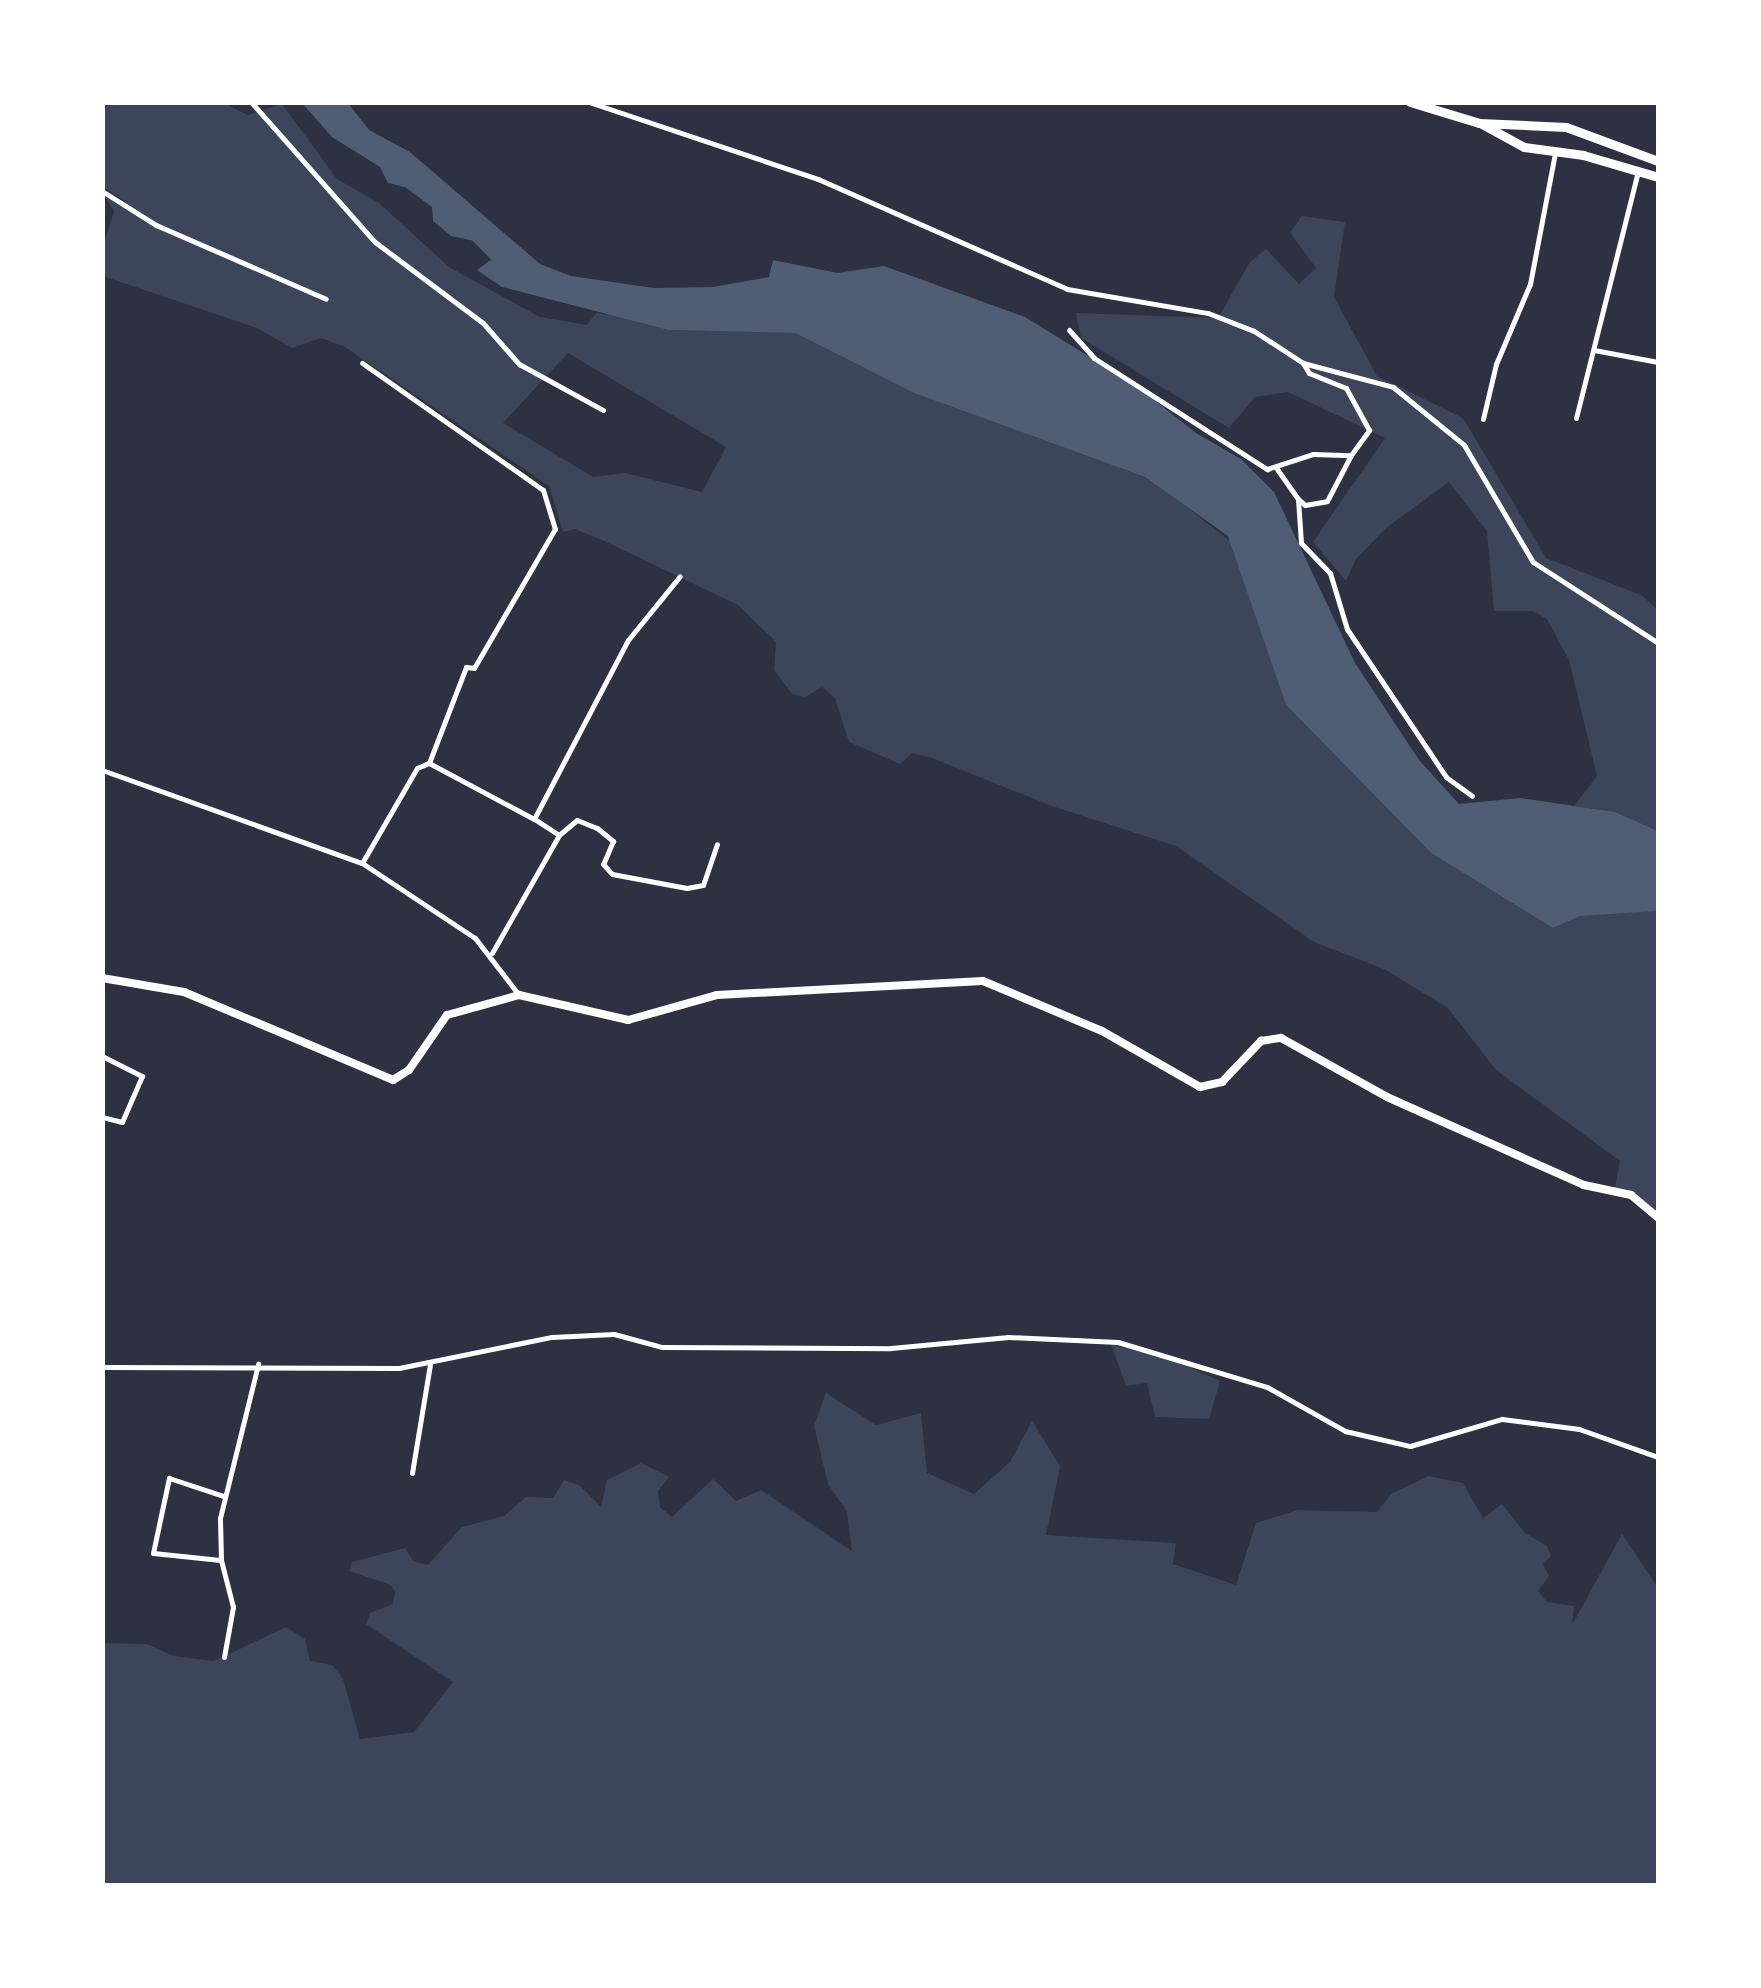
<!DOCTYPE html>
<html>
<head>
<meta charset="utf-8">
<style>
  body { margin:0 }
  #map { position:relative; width:1761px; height:1988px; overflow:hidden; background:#2d3142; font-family:"Fira Sans Condensed",sans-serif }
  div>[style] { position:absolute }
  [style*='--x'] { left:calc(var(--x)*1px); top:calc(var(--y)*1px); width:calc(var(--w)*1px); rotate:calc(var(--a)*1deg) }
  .green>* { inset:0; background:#3c4559 }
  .water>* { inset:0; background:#4f5d75 }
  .river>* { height:18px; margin:-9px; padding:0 9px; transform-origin:9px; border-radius:9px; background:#4f5d75 }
  .minor>* { height:5px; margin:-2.5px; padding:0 2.5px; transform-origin:2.5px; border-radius:2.5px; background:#fff }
  .secondary>* { height:8px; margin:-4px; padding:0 4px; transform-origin:4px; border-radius:4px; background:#fff }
  .trunk>* { height:9px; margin:-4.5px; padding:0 4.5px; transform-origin:4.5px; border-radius:4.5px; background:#fff }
  span { translate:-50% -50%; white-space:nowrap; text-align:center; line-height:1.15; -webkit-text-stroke:8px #fff; paint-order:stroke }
  .frame { position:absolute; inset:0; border:105px solid #fff; pointer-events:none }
</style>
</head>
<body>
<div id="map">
  <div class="green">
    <i style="clip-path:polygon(evenodd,103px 103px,223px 103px,248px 115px,282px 104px,337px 179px,379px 203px,449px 267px,540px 317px,587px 325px,596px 313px,652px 320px,669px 330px,795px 333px,914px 393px,1145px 477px,1183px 504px,1231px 542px,1286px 705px,1431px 853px,1553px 928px,1580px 916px,1658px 911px,1658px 1213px,1615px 1188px,1620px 1161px,1496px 1070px,1448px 1008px,1384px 969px,1314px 942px,1176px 846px,1052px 806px,932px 758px,912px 753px,900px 764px,849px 742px,835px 698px,822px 687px,805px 697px,792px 694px,774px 670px,776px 642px,738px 605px,602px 540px,575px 529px,563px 532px,549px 486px,345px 347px,321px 338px,292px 348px,257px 328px,103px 276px,103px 246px,114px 211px,103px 194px,121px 207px,125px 201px,103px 187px,103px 103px,568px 353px,726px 447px,702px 492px,625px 473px,593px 477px,503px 423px,568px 353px)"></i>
    <i style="clip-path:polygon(1302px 216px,1345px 222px,1334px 297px,1377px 376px,1463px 418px,1546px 558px,1641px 595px,1658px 610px,1658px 831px,1615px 812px,1574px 806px,1597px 776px,1569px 660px,1547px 619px,1533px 611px,1494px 611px,1487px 531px,1449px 482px,1386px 528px,1356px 559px,1346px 581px,1313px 542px,1385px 438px,1288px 392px,1255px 397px,1229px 428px,1081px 338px,1076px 313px,1218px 318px,1250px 262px,1266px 249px,1299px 284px,1316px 268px,1290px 233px)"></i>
    <i style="clip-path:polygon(1111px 1344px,1163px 1355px,1220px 1381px,1209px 1419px,1155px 1417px,1147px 1383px,1126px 1386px)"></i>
    <i style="clip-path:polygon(826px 1393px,876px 1425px,921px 1413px,927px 1473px,974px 1494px,1010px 1462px,1032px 1421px,1060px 1466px,1046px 1535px,1176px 1543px,1173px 1564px,1236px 1585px,1256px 1523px,1298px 1510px,1377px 1512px,1391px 1494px,1428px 1476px,1463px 1483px,1483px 1518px,1502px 1504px,1525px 1533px,1547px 1546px,1551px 1556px,1543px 1564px,1549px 1576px,1538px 1591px,1547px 1602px,1574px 1606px,1572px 1625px,1622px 1534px,1658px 1588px,1658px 1885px,103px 1886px,103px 1643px,146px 1644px,174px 1656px,214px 1661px,286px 1627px,305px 1639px,310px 1661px,332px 1665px,343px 1679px,360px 1739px,414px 1732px,453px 1682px,366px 1624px,370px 1613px,393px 1604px,395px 1592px,391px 1585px,349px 1571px,352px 1562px,405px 1548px,413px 1561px,428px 1565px,462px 1527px,504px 1516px,526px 1497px,553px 1498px,564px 1480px,579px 1485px,601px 1507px,607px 1480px,641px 1463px,669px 1477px,658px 1491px,660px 1507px,672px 1517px,713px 1479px,736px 1501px,761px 1490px,852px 1551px,847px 1512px,828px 1484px,814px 1426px)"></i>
  </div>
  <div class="water">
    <i style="clip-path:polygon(302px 103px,348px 103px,369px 130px,410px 152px,540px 264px,571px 276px,654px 288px,713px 287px,769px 277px,773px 260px,838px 273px,884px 266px,1025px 317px,1137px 386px,1196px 433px,1241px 459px,1274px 492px,1355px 663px,1419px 760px,1459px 804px,1520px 798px,1615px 812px,1658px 831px,1658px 911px,1580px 916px,1553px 928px,1431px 853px,1286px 705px,1228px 536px,1145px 477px,914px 393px,795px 333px,669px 330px,502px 287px,477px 270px,492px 259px,489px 244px,451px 236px,433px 221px,432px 207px,405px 187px,388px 183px,380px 167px,332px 137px)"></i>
  </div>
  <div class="river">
    <i style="--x:469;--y:224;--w:59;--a:45.7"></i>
  </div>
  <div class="minor">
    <i style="--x:234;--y:102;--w:25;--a:0"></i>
    <i style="--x:251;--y:102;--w:187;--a:48.5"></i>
    <i style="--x:375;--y:242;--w:135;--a:36.9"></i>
    <i style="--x:483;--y:323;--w:55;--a:48.7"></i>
    <i style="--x:519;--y:364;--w:96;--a:28.7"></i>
    <i style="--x:589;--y:102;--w:242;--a:18.6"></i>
    <i style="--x:818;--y:179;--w:272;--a:23.8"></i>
    <i style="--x:1067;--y:289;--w:143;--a:9.7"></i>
    <i style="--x:1208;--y:313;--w:49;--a:21.4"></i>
    <i style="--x:1254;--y:331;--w:59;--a:33.1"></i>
    <i style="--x:1303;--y:363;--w:93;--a:14.9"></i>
    <i style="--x:1393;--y:387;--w:92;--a:39.2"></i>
    <i style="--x:1464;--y:445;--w:136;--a:59.5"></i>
    <i style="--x:1533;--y:562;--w:149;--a:32.9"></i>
    <i style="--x:102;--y:191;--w:64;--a:32.2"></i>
    <i style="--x:156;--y:225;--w:185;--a:23.5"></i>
    <i style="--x:1069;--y:330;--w:38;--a:48"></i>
    <i style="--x:1094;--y:358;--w:206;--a:32.7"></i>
    <i style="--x:1267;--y:469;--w:48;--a:-18.1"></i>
    <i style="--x:1313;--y:454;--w:38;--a:2"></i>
    <i style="--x:1351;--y:455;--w:31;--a:-54"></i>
    <i style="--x:1369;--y:430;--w:48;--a:-118.7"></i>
    <i style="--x:1346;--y:388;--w:40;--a:-158"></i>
    <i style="--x:1309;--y:373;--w:12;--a:-121"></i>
    <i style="--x:1594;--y:350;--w:65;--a:10.6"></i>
    <i style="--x:1576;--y:418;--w:255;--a:-75.9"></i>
    <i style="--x:1483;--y:419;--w:57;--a:-76.7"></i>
    <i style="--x:1496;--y:364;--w:87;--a:-67"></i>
    <i style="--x:1530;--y:284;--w:133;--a:-79.2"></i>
    <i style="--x:1277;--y:469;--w:37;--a:55"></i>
    <i style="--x:1298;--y:499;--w:44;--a:86.1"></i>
    <i style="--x:1301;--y:543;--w:42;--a:46"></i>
    <i style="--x:1330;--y:573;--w:59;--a:73.1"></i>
    <i style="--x:1347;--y:629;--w:178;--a:56.2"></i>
    <i style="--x:1446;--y:777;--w:32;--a:36"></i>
    <i style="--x:1298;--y:499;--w:9;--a:41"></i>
    <i style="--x:1305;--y:505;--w:22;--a:-10"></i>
    <i style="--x:1327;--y:501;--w:52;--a:-62.4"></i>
    <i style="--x:429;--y:763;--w:119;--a:28.1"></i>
    <i style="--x:102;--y:770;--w:276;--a:19.7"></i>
    <i style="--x:362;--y:863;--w:136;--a:33.6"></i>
    <i style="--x:475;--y:938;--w:72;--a:52.3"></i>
    <i style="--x:559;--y:835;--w:23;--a:-40"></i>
    <i style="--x:577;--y:820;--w:22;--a:22"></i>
    <i style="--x:597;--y:828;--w:21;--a:39"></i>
    <i style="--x:613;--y:841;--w:25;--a:113"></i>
    <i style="--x:603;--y:864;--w:13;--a:48"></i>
    <i style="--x:612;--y:874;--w:76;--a:10.6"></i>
    <i style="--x:687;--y:888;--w:16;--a:-11"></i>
    <i style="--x:703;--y:885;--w:43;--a:-71.1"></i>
    <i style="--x:362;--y:863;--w:110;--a:-59.9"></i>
    <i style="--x:417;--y:768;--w:13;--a:-23"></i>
    <i style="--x:429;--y:763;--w:103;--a:-68.9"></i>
    <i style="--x:466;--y:667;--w:8;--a:7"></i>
    <i style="--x:474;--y:668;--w:161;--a:-59.8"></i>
    <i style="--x:555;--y:529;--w:41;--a:-107.1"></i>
    <i style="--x:543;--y:490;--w:221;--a:-144.9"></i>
    <i style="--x:492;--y:953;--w:136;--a:-60.4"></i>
    <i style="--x:559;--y:835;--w:30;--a:-147"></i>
    <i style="--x:534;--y:819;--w:202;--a:-62.3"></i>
    <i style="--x:628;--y:640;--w:82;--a:-50.9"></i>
    <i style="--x:102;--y:1056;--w:45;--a:26.6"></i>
    <i style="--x:142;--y:1076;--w:50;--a:113.5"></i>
    <i style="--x:122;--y:1122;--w:21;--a:-166"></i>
    <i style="--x:102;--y:1367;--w:297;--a:0.2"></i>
    <i style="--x:399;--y:1368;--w:156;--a:-11.5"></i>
    <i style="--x:552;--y:1337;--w:62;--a:-2.8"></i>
    <i style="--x:614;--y:1334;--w:50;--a:15.2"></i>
    <i style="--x:662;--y:1347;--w:229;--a:0.3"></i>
    <i style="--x:891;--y:1348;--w:118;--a:-5.4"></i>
    <i style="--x:1008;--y:1337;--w:110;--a:2.6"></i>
    <i style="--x:1118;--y:1342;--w:156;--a:16.8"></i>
    <i style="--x:1267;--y:1387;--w:90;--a:29.4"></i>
    <i style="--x:1345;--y:1431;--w:67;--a:13"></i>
    <i style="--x:1410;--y:1446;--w:96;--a:-16.4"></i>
    <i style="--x:1502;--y:1419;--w:78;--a:7.4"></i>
    <i style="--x:1579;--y:1429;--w:84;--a:19.5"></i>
    <i style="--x:412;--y:1473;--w:110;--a:-80.6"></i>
    <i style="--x:220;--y:1560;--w:67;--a:-174"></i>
    <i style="--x:153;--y:1553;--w:77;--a:-78"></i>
    <i style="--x:169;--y:1478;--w:57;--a:18.4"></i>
    <i style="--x:224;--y:1657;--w:51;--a:-79.8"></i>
    <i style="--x:233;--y:1607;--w:49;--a:-104.3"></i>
    <i style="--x:221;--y:1560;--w:42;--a:-91.4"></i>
    <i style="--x:220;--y:1518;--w:159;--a:-76.1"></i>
  </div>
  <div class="secondary">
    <i style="--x:102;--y:978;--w:83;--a:9.7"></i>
    <i style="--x:184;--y:992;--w:227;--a:22.8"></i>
    <i style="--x:393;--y:1080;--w:19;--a:-32"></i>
    <i style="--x:409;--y:1070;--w:67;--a:-55.4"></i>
    <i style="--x:447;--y:1015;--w:75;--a:-15.5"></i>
    <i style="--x:519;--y:995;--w:112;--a:12.9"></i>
    <i style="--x:628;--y:1020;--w:92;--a:-15.7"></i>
    <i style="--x:717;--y:995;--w:266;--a:-3"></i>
    <i style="--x:983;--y:981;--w:129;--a:22.8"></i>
    <i style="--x:1102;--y:1031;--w:113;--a:29.7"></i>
    <i style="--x:1200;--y:1087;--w:23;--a:-13"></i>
    <i style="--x:1222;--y:1082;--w:57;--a:-46.4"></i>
    <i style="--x:1261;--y:1041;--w:20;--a:-9"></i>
    <i style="--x:1281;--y:1038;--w:121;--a:29.1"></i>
    <i style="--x:1387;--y:1097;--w:216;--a:24.1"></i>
    <i style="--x:1584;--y:1185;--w:48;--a:12"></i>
    <i style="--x:1631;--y:1195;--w:35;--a:40"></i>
  </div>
  <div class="trunk">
    <i style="--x:1410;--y:102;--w:72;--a:16.9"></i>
    <i style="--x:1479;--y:123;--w:87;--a:2.6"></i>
    <i style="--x:1566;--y:127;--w:98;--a:20.3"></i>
    <i style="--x:1482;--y:124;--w:48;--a:28.7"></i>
    <i style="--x:1524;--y:147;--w:60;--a:7.7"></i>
    <i style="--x:1583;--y:155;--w:78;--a:16.3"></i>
  </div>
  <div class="frame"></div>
</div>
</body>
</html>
